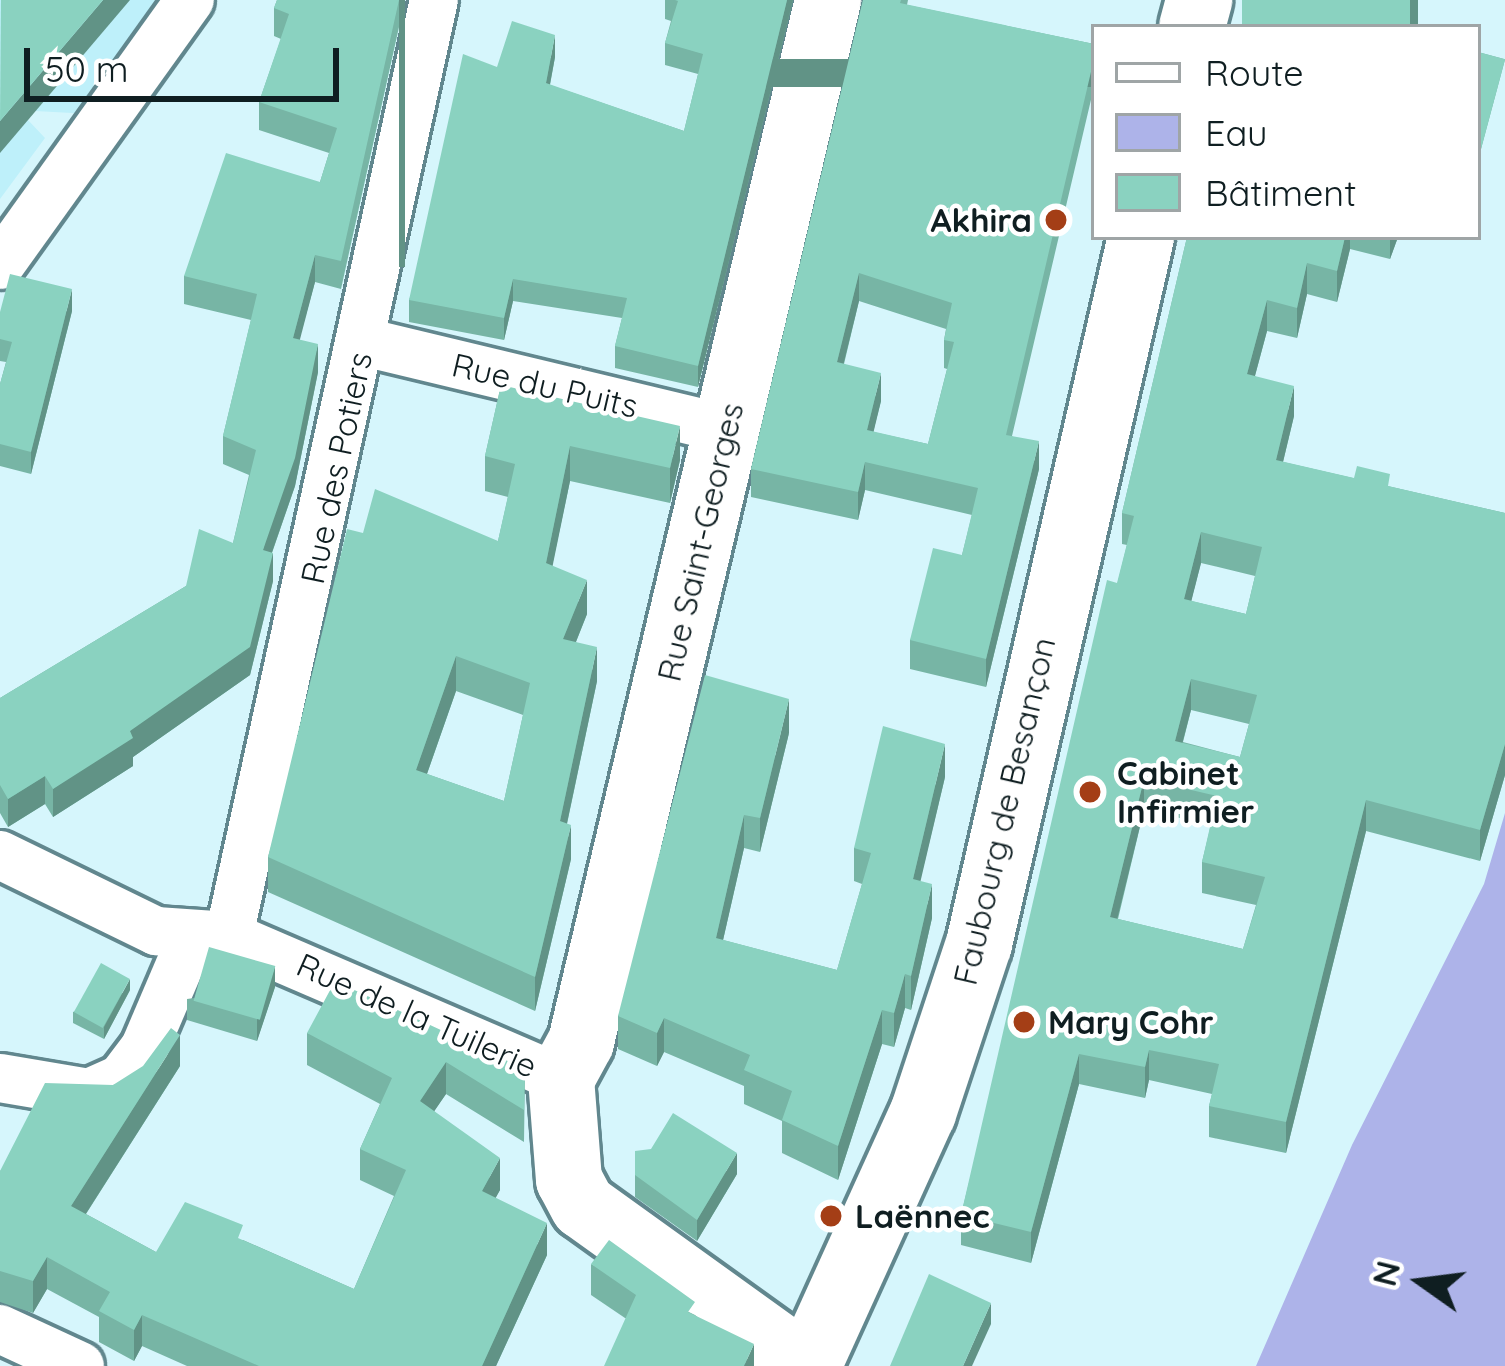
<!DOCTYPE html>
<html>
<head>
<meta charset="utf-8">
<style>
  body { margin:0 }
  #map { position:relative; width:1505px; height:1366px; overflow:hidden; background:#d6f6fc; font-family:Quicksand,sans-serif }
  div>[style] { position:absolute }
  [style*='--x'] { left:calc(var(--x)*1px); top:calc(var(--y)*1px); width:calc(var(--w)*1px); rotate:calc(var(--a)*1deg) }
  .built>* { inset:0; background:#bef0fa }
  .water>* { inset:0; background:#adb3e9 }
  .roads { filter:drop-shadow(3px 0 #61878e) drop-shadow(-3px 0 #61878e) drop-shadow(0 3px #61878e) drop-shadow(0 -3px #61878e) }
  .street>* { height:48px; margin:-24px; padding:0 24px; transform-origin:24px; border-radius:24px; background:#fff }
  .secondary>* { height:66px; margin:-33px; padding:0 33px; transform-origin:33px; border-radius:33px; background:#fff }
  .wall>* { inset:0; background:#77b5a5; transform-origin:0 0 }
  .shaded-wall>* { inset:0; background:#619386; transform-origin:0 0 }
  .building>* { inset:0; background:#8ad2c0; transform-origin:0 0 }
  .dots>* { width:33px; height:33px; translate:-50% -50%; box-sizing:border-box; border:6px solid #fff; border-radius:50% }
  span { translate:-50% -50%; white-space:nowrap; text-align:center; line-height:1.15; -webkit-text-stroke:9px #fff; paint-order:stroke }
  .poi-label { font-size:33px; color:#0f1e21; font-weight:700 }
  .right { translate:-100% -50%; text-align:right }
  .left { translate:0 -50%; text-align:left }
  .street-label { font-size:33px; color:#0f1e21 }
  .legend { position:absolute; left:1091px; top:24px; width:390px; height:216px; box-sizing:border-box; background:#fff; border:3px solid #9fa5a6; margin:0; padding:15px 21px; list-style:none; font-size:36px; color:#0f1e21 }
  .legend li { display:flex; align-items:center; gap:24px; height:60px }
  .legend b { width:60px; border:3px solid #9fa5a6 }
  .north { position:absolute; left:1361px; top:1222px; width:120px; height:120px; -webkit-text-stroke:9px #fff; paint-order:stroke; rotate:284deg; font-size:33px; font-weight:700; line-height:48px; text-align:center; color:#0f1e21 }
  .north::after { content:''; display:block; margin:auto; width:42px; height:54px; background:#0f1e21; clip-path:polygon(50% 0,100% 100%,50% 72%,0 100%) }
  .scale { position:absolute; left:24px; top:48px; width:315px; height:54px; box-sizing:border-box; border:6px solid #0f1e21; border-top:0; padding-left:15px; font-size:36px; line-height:42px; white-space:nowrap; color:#0f1e21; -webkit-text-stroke:9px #fff; paint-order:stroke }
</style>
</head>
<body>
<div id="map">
  <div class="built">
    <i style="clip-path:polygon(0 0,174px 0,91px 114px,35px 111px,28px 120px,45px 138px,0 199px)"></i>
  </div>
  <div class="water">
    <i style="clip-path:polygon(1505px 813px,1505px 1366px,1256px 1366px,1352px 1145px,1484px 884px)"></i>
  </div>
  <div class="roads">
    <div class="street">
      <i style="--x:0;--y:265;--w:326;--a:-54.4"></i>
      <i style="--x:364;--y:342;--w:373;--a:13.5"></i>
      <i style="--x:0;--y:855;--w:174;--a:26"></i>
      <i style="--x:156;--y:931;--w:73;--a:3.9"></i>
      <i style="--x:229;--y:936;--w:361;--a:23.3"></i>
      <i style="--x:229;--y:936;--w:958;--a:-77.65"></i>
      <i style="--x:0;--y:1078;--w:90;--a:9.6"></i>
      <i style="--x:89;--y:1093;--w:35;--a:-24"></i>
      <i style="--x:121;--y:1079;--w:38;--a:-53"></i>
      <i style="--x:144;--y:1049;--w:120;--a:-66.9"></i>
      <i style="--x:0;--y:1329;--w:88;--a:24.8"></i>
    </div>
    <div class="secondary">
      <i style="--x:1192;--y:27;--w:28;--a:-75"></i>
      <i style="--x:806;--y:1366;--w:274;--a:-144.3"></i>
      <i style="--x:583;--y:1206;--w:30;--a:-118"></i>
      <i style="--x:569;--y:1180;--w:101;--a:-94.5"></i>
      <i style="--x:561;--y:1079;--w:42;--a:-61.6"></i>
      <i style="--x:581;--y:1042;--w:1071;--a:-76.66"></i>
      <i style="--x:808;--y:1366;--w:278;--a:-65.6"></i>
      <i style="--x:923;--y:1113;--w:178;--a:-71.7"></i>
      <i style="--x:979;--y:944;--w:725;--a:-77.09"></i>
    </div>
  </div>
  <div class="wall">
    <i style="clip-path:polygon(277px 0,405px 0,341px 289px,315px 282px,299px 340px,318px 372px,295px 486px,272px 553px,273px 581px,250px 675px,133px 757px,133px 766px,53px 817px,45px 804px,8px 827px,0 813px,0 698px,186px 586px,233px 543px,249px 475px,223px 464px,223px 436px,251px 320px,184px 304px,184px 276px,320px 182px,329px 153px,259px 130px,259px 102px,281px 39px,274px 36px,274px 8px)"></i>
    <i style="clip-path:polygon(665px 0,793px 0,698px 387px,615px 368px,615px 346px,622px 318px,513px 301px,504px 340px,409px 322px,409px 300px,497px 67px,555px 57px,550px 85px,684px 131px,698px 74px,665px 65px,665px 43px,671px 21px,665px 19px)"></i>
    <i style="clip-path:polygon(evenodd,863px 0,908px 0,907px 5px,1094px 44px,1094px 87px,1012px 436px,1039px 469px,986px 687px,910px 669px,910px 640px,962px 555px,972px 515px,865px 490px,858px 520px,751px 497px,751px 469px,863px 0,859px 301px,946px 329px,944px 340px,944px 368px,947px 369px,928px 444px,873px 432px,881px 401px,844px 364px,859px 301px)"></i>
    <i style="left:1478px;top:52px;width:28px;height:128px;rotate:15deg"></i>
    <i style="clip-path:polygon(evenodd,1187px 237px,1398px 237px,1390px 259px,1350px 249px,1337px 302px,1307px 294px,1297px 338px,1267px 331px,1255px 376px,1294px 416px,1283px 462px,1505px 513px,1505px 775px,1480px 861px,1366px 831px,1286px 1153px,1209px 1137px,1209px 1106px,1212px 1094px,1149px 1080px,1145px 1098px,1079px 1084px,1031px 1263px,961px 1245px,961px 1215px,1127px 545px,1122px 544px,1122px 513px,1187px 237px,1201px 563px,1255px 576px,1246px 614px,1191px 601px,1201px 563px,1187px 237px,1191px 710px,1249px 724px,1240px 757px,1183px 742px,1191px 710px,1187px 237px,1144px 810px,1211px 825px,1202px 862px,1202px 893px,1256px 905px,1243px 949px,1118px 919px,1144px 810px)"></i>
    <i style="clip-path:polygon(72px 311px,31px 474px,0 466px,0 384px,6px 362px,0 361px,0 312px)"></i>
    <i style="clip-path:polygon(evenodd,501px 385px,680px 460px,670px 503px,570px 481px,552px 566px,587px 614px,576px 642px,597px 681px,567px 824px,571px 859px,535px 1011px,268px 892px,268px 857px,363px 533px,498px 541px,508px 497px,485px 491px,485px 456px,501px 385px,456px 691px,523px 715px,504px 801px,427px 774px,456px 691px)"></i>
    <i style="clip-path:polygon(789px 733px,760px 852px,744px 848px,723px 940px,837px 970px,862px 884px,854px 881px,854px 848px,945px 777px,920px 881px,932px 918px,911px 1010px,905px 1008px,894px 1047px,882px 1044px,838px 1180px,782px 1153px,782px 1121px,744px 1104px,744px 1086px,664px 1052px,657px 1066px,618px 1049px,618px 1016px)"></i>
    <i style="clip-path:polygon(275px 987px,257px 1041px,187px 1020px,187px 999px)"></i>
    <i style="clip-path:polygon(130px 990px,104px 1039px,73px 1023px,73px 1012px)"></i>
    <i style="clip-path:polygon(307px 1033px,525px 1069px,524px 1142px,446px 1094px,434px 1111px,500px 1190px,495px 1198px,547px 1255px,496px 1366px,187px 1366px,142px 1346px,134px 1361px,99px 1342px,99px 1317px,47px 1289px,33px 1313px,0 1302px,0 1171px,113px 1085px,180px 1066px,86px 1214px,156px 1252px,243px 1240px,354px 1289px,394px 1196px,360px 1180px,360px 1149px,380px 1104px,307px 1065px)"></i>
    <i style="clip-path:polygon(635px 1151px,737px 1174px,697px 1241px,635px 1197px)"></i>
    <i style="clip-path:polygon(591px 1264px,695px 1315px,754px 1366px,625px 1318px,591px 1295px)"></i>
  </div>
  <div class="shaded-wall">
    <i style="clip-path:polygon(103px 0,130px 0,0 153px,0 121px)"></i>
    <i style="left:399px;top:0;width:6px;height:267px"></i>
    <i style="clip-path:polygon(787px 0,793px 0,698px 387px,698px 366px)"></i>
    <i style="left:1410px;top:0;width:8px;height:28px"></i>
    <i style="clip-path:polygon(555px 35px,555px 57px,546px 105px,546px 83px)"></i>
    <i style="left:1094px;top:59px;width:28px;height:386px;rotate:90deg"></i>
    <i style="clip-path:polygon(1345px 237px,1350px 237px,1350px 249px,1337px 302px,1337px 271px)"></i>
    <i style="clip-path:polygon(1390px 237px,1398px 237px,1390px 259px)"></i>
    <i style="clip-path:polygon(315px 255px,315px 282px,293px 366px,293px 338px)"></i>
    <i style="clip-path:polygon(1307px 263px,1307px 294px,1297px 338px,1297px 308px)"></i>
    <i style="clip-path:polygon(859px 273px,859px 301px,837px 390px,837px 362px)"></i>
    <i style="clip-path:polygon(513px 279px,513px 301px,504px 340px,504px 318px)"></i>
    <i style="clip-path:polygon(72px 289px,72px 311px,31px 474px,31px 452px)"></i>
    <i style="clip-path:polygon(1267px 300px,1267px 331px,1247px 405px,1247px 374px)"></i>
    <i style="clip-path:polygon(318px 344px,318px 372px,295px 486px,263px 578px,263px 550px)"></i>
    <i style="clip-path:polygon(881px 373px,881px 401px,867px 459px,867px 430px)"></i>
    <i style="clip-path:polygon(1294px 386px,1294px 416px,1276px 491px,1276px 460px)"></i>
    <i style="clip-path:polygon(680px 426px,680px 460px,670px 503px,670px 468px)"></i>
    <i style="clip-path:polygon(1039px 441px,1039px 469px,986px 687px,986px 659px)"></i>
    <i style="clip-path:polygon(570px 446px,570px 481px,546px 598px,546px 563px)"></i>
    <i style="clip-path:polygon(865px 462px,865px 490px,858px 520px,858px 492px)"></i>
    <i style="clip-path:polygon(1201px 532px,1201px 563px,1184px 630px,1184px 599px)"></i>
    <i style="clip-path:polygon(273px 553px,273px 581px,250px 675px,133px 757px,133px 766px,53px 817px,53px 789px,130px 731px)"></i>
    <i style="clip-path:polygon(587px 580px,587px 614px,563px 674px,563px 639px)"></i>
    <i style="clip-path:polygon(597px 647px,597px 681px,560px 856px,560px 821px)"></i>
    <i style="clip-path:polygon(456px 656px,456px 691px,416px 805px,416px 770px)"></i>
    <i style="clip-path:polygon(1191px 679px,1191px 710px,1175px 771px,1175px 741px)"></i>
    <i style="clip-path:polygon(789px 699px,789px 733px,760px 852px,760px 818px)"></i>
    <i style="clip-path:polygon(945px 744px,945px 777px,913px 913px,913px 879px)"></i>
    <i style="clip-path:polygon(1505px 744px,1505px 775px,1480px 861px,1480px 830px)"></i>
    <i style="clip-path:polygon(45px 776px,45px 804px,8px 827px,8px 799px)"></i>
    <i style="clip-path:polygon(1144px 779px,1144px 810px,1110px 948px,1110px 917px)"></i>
    <i style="clip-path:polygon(1366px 800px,1366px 831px,1286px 1153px,1286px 1122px)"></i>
    <i style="clip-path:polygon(744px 815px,744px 848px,716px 971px,716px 938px)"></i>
    <i style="clip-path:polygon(571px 825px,571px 859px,535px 1011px,535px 977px)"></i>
    <i style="clip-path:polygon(932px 884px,932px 918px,911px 1010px,911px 976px)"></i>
    <i style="clip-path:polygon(275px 966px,275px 987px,257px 1041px,257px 1019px)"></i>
    <i style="clip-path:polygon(905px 974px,905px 1008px,894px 1047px,894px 1013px)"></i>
    <i style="clip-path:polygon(130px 979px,130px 990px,104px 1039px,104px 1027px)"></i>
    <i style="clip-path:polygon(882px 1010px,882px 1044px,838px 1180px,838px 1146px)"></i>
    <i style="clip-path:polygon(664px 1018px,664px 1052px,657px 1066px,657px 1033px)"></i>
    <i style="clip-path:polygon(180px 1035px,180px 1066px,71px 1237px,71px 1206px)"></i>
    <i style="clip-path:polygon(1149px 1050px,1149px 1080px,1145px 1098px,1145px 1067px)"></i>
    <i style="clip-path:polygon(1079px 1054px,1079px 1084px,1031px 1263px,1031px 1232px)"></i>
    <i style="clip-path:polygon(446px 1062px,446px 1094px,420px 1132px,420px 1101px)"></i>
    <i style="clip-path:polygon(737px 1153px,737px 1174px,697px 1241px,697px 1220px)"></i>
    <i style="clip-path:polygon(500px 1158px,500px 1190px,482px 1223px,482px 1191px)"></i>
    <i style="clip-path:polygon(547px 1223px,547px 1255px,496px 1366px,482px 1366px)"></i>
    <i style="clip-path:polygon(47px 1257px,47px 1289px,33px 1313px,33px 1281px)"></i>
    <i style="clip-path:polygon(991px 1303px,991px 1324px,972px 1366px,963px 1366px)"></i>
    <i style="clip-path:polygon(142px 1315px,142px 1346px,134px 1361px,134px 1330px)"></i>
    <i style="clip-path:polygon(754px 1344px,754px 1366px,744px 1366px)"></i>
  </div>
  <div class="building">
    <i style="clip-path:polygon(103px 0,0 121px,1px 0)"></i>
    <i style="clip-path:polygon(277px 0,399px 0,341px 261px,315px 255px,293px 338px,318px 344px,295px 458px,263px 550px,273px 553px,250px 647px,130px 731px,133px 738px,53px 789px,45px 776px,8px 799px,0 785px,0 698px,186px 586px,199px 529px,233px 543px,256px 450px,223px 436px,257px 294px,184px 276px,226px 153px,320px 182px,337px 128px,259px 102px,289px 14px,274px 8px)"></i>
    <i style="clip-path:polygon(675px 0,787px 0,698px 366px,615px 346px,627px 298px,513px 279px,504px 318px,409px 300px,463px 54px,497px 67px,512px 21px,555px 35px,546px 83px,684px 131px,703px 54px,665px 43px,678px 1px)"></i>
    <i style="clip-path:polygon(evenodd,863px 0,901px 0,900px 3px,1094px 44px,1094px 59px,1006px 435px,1039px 441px,986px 659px,910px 640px,933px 548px,962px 555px,978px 488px,865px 462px,858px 492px,751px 469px,863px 0,859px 273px,952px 303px,944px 340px,954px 342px,928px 444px,867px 430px,881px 373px,837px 362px,859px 273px)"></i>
    <i style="left:1242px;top:0;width:168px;height:28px"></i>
    <i style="left:1478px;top:52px;width:28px;height:99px;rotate:15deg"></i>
    <i style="clip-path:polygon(evenodd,1187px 237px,1345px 237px,1337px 271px,1307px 263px,1297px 308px,1267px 300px,1247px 374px,1294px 386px,1276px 460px,1354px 478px,1357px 466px,1390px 474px,1388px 486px,1505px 513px,1505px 744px,1480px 830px,1366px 800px,1286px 1122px,1209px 1106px,1219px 1064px,1149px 1050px,1145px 1067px,1079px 1054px,1031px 1232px,961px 1215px,1107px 580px,1117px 583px,1134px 516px,1122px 513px,1187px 237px,1201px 532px,1262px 547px,1246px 614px,1184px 599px,1201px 532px,1187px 237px,1191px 679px,1257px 695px,1240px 757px,1175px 741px,1191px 679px,1187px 237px,1144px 779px,1217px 796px,1202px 862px,1265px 877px,1243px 949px,1110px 917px,1144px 779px)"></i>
    <i style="clip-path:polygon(10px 274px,72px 289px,31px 452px,0 444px,0 384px,12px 342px,0 339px,0 312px)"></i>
    <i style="clip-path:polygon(evenodd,501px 385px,680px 426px,670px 468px,570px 446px,546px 563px,587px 580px,563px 639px,597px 647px,560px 821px,571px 825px,535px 977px,268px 857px,347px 529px,363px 533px,375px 489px,498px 541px,515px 464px,485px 456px,501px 385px,456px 656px,530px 683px,504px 801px,416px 770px,456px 656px)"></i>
    <i style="clip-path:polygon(705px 675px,789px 699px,760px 818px,744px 815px,716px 938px,837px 970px,871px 853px,854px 848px,883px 726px,945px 744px,913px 879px,932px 884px,911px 976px,905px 974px,894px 1013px,882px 1010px,838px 1146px,782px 1120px,792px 1091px,744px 1070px,750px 1055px,664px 1018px,657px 1033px,618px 1016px)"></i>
    <i style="left:209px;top:947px;width:69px;height:56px;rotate:16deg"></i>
    <i style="left:101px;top:963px;width:33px;height:56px;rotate:29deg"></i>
    <i style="clip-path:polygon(335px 981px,525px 1069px,524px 1110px,446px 1062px,420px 1101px,500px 1158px,482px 1191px,547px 1223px,482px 1366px,259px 1366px,142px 1315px,134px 1330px,99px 1311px,110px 1292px,47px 1257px,33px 1281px,0 1271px,0 1171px,45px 1083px,113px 1085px,143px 1066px,171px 1028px,180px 1035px,71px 1206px,156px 1252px,185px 1202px,243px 1225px,238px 1238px,354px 1289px,406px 1170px,360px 1149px,392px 1078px,307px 1033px)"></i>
    <i style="clip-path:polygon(673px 1113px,737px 1153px,697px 1220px,635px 1175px,635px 1151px,651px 1149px)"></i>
    <i style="clip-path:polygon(609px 1240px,695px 1302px,688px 1312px,754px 1344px,744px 1366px,604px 1366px,636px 1295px,591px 1264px)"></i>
    <i style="clip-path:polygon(929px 1274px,991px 1303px,963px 1366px,890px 1366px)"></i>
  </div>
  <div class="dots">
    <i style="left:1056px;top:220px;background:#a43e16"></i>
    <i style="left:1090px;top:792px;background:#a43e16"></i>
    <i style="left:1024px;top:1022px;background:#a43e16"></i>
    <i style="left:831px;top:1216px;background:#a43e16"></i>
  </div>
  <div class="poi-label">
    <span class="right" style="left:1032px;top:220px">Akhira</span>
    <span class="left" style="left:1117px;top:792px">Cabinet<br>Infirmier</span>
    <span class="left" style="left:1048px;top:1022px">Mary Cohr</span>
    <span class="left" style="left:855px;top:1216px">Laënnec</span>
  </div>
  <div class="street-label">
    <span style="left:545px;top:385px;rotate:13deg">Rue du Puits</span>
    <span style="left:336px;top:468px;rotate:-78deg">Rue des Potiers</span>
    <span style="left:700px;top:542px;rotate:-77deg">Rue Saint-Georges</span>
    <span style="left:1004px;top:811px;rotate:-77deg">Faubourg de Besançon</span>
    <span style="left:417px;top:1015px;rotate:24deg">Rue de la Tuilerie</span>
  </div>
  <ul class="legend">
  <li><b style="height:15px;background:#fff"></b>Route</li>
  <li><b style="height:33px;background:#adb3e9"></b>Eau</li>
  <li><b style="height:33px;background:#8ad2c0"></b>Bâtiment</li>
  </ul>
  <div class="north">N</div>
  <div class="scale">50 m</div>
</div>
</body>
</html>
